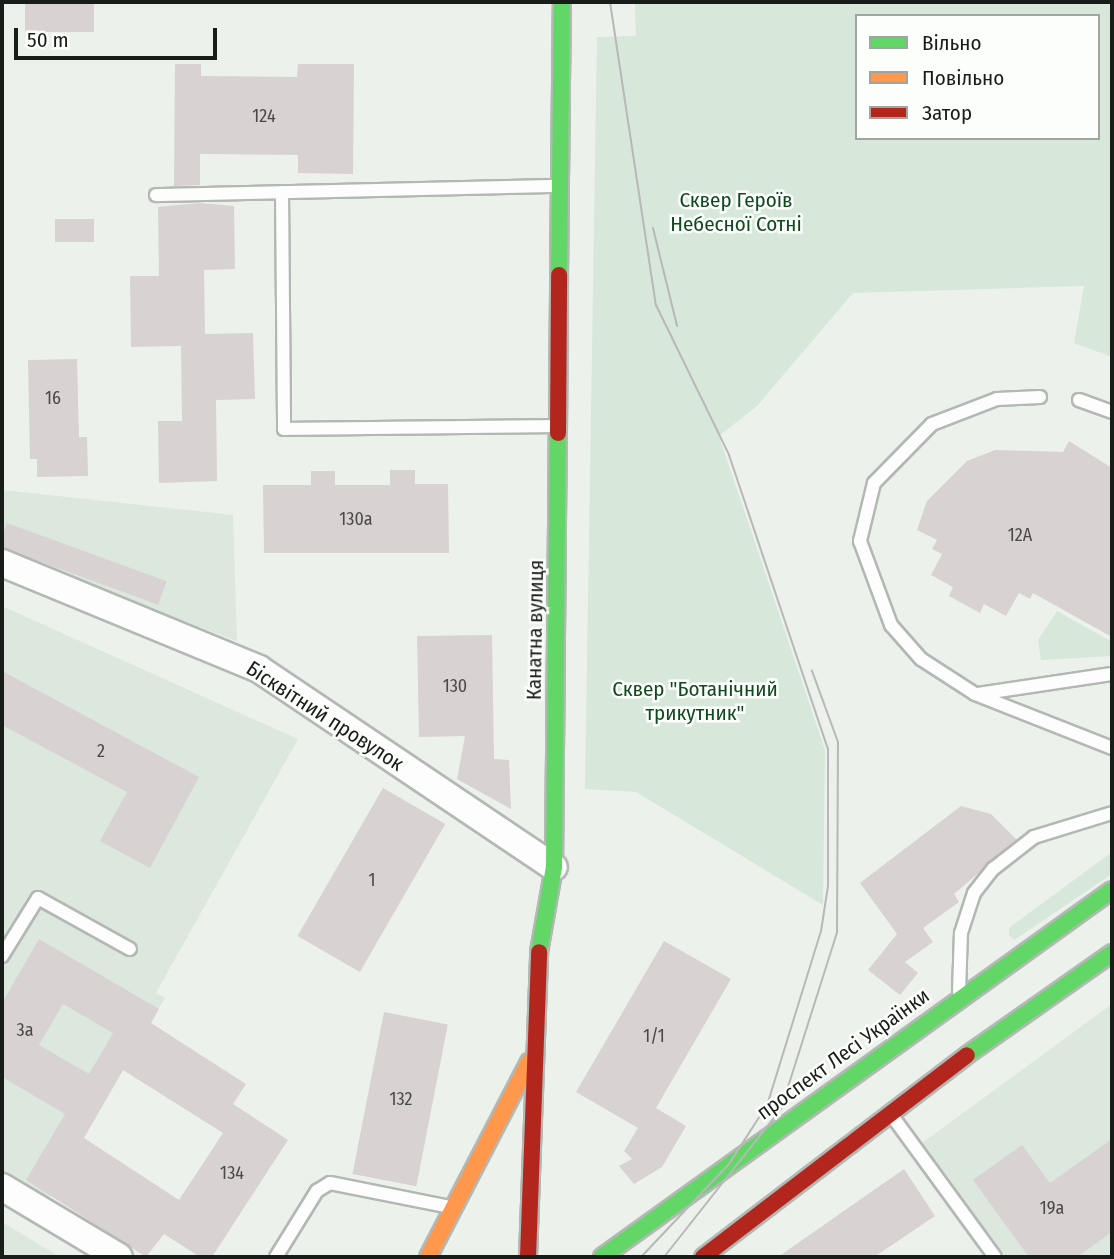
<!DOCTYPE html>
<html>
<head>
<meta charset="utf-8">
<style>
  body { margin:0 }
  #map { position:relative; width:1114px; height:1259px; overflow:hidden; background:#ecf1ec; font-family:"Fira Sans Condensed",sans-serif }
  div>[style] { position:absolute }
  [style*='--x'] { left:calc(var(--x)*1px); top:calc(var(--y)*1px); width:calc(var(--w)*1px); rotate:calc(var(--a)*1deg) }
  .built>* { inset:0; background:#dce8dd }
  .green>* { inset:0; background:#d7e7d9 }
  .building>* { inset:0; background:#d8d2d3; transform-origin:0 0 }
  .roads { filter:drop-shadow(2px 0 #b3b8b4) drop-shadow(-2px 0 #b3b8b4) drop-shadow(0 2px #b3b8b4) drop-shadow(0 -2px #b3b8b4) }
  .lane>* { height:12px; margin:-6px; padding:0 6px; transform-origin:6px; border-radius:6px; background:#fcfdfc }
  .street>* { height:26px; margin:-13px; padding:0 13px; transform-origin:13px; border-radius:13px; background:#fcfdfc }
  .fast>* { height:16px; margin:-8px; padding:0 8px; transform-origin:8px; border-radius:8px; background:#63d668 }
  .slow>* { height:16px; margin:-8px; padding:0 8px; transform-origin:8px; border-radius:8px; background:#ff974d }
  .jam>* { height:16px; margin:-8px; padding:0 8px; transform-origin:8px; border-radius:8px; background:#b3261e }
  .tram>* { height:2px; margin:-1px; padding:0 1px; transform-origin:1px; border-radius:1px; background:#b7b8b7 }
  span { translate:-50% -50%; white-space:nowrap; text-align:center; line-height:1.15; -webkit-text-stroke:5px #fcfefc; paint-order:stroke }
  .number-label { font-size:18px; color:#494a48 }
  .number-label span { -webkit-text-stroke-width:0 }
  .park-label { font-size:21px; color:#11491f }
  .street-label { font-size:21px; color:#191d1a }
  .frame { position:absolute; inset:0; border:4px solid #191d1a; pointer-events:none }
  .legend { position:absolute; left:855px; top:14px; width:245px; height:126px; box-sizing:border-box; background:#fcfefc; border:2px solid #a1a4a2; margin:0; padding:9px 12px; list-style:none; font-size:21px; color:#191d1a }
  .legend li { display:flex; align-items:center; gap:14px; height:35px }
  .legend b { width:35px; border:2px solid #a1a4a2 }
  .scale { position:absolute; left:14px; top:28px; width:203px; height:32px; box-sizing:border-box; border:4px solid #191d1a; border-top:0; padding-left:9px; font-size:21px; line-height:24px; white-space:nowrap; color:#191d1a; -webkit-text-stroke:5px #fcfefc; paint-order:stroke }
</style>
</head>
<body>
<div id="map">
  <div class="built">
    <i style="clip-path:polygon(3px 490px,233px 515px,237px 641px,2px 554px)"></i>
    <i style="clip-path:polygon(2px 606px,298px 739px,156px 993px,165px 998px,40px 1213px,2px 1191px)"></i>
    <i style="clip-path:polygon(1112px 1004px,1112px 1257px,1006px 1257px,922px 1143px)"></i>
    <i style="clip-path:polygon(2px 1222px,60px 1257px,2px 1257px)"></i>
  </div>
  <div class="green">
    <i style="clip-path:polygon(evenodd,635px 2px,1112px 2px,1112px 357px,1074px 343px,1084px 286px,853px 293px,757px 406px,719px 436px,825px 750px,823px 905px,636px 792px,585px 789px,597px 37px,636px 36px,635px 2px,857px 16px,1098px 16px,1098px 138px,857px 138px,857px 16px)"></i>
    <i style="clip-path:polygon(1057px 611px,1112px 642px,1112px 656px,1041px 660px,1038px 640px)"></i>
    <i style="clip-path:polygon(1112px 852px,1112px 874px,1014px 940px,1009px 935px,1009px 928px)"></i>
  </div>
  <div class="building">
    <i style="left:25px;top:2px;width:69px;height:30px"></i>
    <i style="clip-path:polygon(175px 64px,201px 64px,201px 76px,297px 77px,298px 64px,354px 64px,353px 174px,298px 173px,298px 155px,200px 154px,200px 185px,174px 186px)"></i>
    <i style="clip-path:polygon(200px 203px,234px 206px,235px 269px,204px 270px,205px 334px,253px 333px,255px 399px,216px 400px,217px 481px,159px 483px,158px 421px,182px 421px,181px 346px,131px 347px,130px 276px,159px 276px,158px 207px)"></i>
    <i style="left:55px;top:219px;width:39px;height:23px"></i>
    <i style="clip-path:polygon(77px 359px,79px 437px,87px 437px,88px 476px,37px 477px,37px 459px,30px 459px,28px 360px)"></i>
    <i style="clip-path:polygon(1069px 441px,1112px 468px,1112px 637px,1033px 593px,1030px 599px,1019px 593px,1006px 616px,984px 604px,980px 613px,949px 596px,953px 587px,931px 575px,942px 554px,932px 549px,937px 540px,917px 530px,927px 501px,967px 461px,995px 450px,1063px 452px)"></i>
    <i style="clip-path:polygon(390px 470px,415px 470px,415px 484px,448px 484px,449px 553px,264px 553px,263px 485px,311px 485px,311px 471px,335px 471px,335px 485px,390px 485px)"></i>
    <i style="left:7px;top:523px;width:170px;height:25px;rotate:20deg"></i>
    <i style="clip-path:polygon(492px 635px,494px 759px,509px 760px,511px 809px,457px 779px,465px 736px,419px 737px,417px 636px)"></i>
    <i style="clip-path:polygon(2px 671px,199px 777px,150px 868px,100px 841px,127px 792px,2px 725px)"></i>
    <i style="left:383px;top:788px;width:72px;height:171px;rotate:30deg"></i>
    <i style="clip-path:polygon(961px 806px,991px 814px,1017px 840px,954px 894px,959px 902px,923px 928px,933px 942px,905px 962px,918px 973px,900px 995px,868px 970px,897px 934px,860px 883px)"></i>
    <i style="clip-path:polygon(evenodd,39px 939px,159px 1009px,151px 1023px,246px 1084px,233px 1104px,288px 1140px,212px 1257px,200px 1257px,164px 1234px,146px 1257px,26px 1180px,65px 1114px,2px 1077px,2px 1003px,39px 939px,63px 1004px,113px 1033px,89px 1074px,39px 1045px,63px 1004px,39px 939px,123px 1070px,223px 1133px,179px 1200px,84px 1138px,123px 1070px)"></i>
    <i style="clip-path:polygon(664px 941px,731px 979px,656px 1108px,686px 1126px,662px 1167px,634px 1184px,619px 1166px,632px 1159px,624px 1151px,638px 1128px,576px 1092px)"></i>
    <i style="left:384px;top:1012px;width:65px;height:165px;rotate:11deg"></i>
    <i style="clip-path:polygon(1112px 1139px,1112px 1232px,1077px 1257px,1029px 1257px,973px 1180px,1022px 1145px,1050px 1183px)"></i>
    <i style="clip-path:polygon(904px 1169px,935px 1216px,874px 1257px,778px 1257px)"></i>
  </div>
  <div class="roads">
    <div class="lane">
      <i style="--x:282;--y:192;--w:237;--a:89.5"></i>
      <i style="--x:284;--y:429;--w:270;--a:-0.6"></i>
      <i style="--x:156;--y:195;--w:400;--a:-1.3"></i>
      <i style="--x:1040;--y:397;--w:43;--a:177.3"></i>
      <i style="--x:997;--y:399;--w:70;--a:159"></i>
      <i style="--x:932;--y:424;--w:83;--a:134.5"></i>
      <i style="--x:874;--y:483;--w:60;--a:103.6"></i>
      <i style="--x:860;--y:541;--w:90;--a:69.7"></i>
      <i style="--x:891;--y:625;--w:45;--a:48.6"></i>
      <i style="--x:921;--y:659;--w:64;--a:32.9"></i>
      <i style="--x:975;--y:694;--w:147;--a:21.5"></i>
      <i style="--x:1079;--y:400;--w:35;--a:20"></i>
      <i style="--x:978;--y:694;--w:135;--a:-8.5"></i>
      <i style="--x:2;--y:956;--w:68;--a:-58.2"></i>
      <i style="--x:38;--y:898;--w:105;--a:29"></i>
      <i style="--x:959;--y:992;--w:59;--a:-88.1"></i>
      <i style="--x:961;--y:933;--w:42;--a:-72"></i>
      <i style="--x:974;--y:893;--w:31;--a:-52"></i>
      <i style="--x:993;--y:869;--w:52;--a:-38"></i>
      <i style="--x:1034;--y:837;--w:82;--a:-17.1"></i>
      <i style="--x:890;--y:1113;--w:178;--a:53.9"></i>
      <i style="--x:276;--y:1257;--w:78;--a:-58.2"></i>
      <i style="--x:317;--y:1191;--w:15;--a:-32"></i>
      <i style="--x:330;--y:1183;--w:122;--a:11.3"></i>
    </div>
    <div class="street">
      <i style="--x:2;--y:563;--w:278;--a:22.4"></i>
      <i style="--x:259;--y:669;--w:355;--a:33.9"></i>
      <i style="--x:2;--y:1187;--w:136;--a:30.9"></i>
    </div>
    <div class="fast">
      <i style="--x:559;--y:275;--w:273;--a:-89.4"></i>
      <i style="--x:539;--y:952;--w:86;--a:-80"></i>
      <i style="--x:554;--y:867;--w:434;--a:-89.5"></i>
      <i style="--x:967;--y:1055;--w:177;--a:-35.1"></i>
      <i style="--x:602;--y:1257;--w:628;--a:-35.74"></i>
    </div>
    <div class="slow">
      <i style="--x:428;--y:1257;--w:220;--a:-62.6"></i>
    </div>
    <div class="jam">
      <i style="--x:558;--y:433;--w:158;--a:-89.6"></i>
      <i style="--x:528;--y:1257;--w:305;--a:-87.9"></i>
      <i style="--x:703;--y:1257;--w:332;--a:-37.4"></i>
    </div>
  </div>
  <div class="tram">
    <i style="--x:610;--y:2;--w:306;--a:81.4"></i>
    <i style="--x:656;--y:305;--w:167;--a:64"></i>
    <i style="--x:729;--y:455;--w:310;--a:71.4"></i>
    <i style="--x:828;--y:749;--w:137;--a:90"></i>
    <i style="--x:828;--y:886;--w:46;--a:98.8"></i>
    <i style="--x:821;--y:931;--w:182;--a:107.2"></i>
    <i style="--x:767;--y:1105;--w:70;--a:122.8"></i>
    <i style="--x:729;--y:1164;--w:128;--a:133.4"></i>
    <i style="--x:653;--y:228;--w:101;--a:76.2"></i>
    <i style="--x:664;--y:1257;--w:189;--a:-51.7"></i>
    <i style="--x:781;--y:1109;--w:186;--a:-72.4"></i>
    <i style="--x:837;--y:932;--w:190;--a:-89.7"></i>
    <i style="--x:838;--y:742;--w:76;--a:-110.1"></i>
  </div>
  <div class="number-label">
    <span style="left:264px;top:116px">124</span>
    <span style="left:53px;top:398px">16</span>
    <span style="left:356px;top:519px">130а</span>
    <span style="left:1020px;top:535px">12А</span>
    <span style="left:455px;top:686px">130</span>
    <span style="left:101px;top:751px">2</span>
    <span style="left:372px;top:880px">1</span>
    <span style="left:25px;top:1030px">3а</span>
    <span style="left:654px;top:1036px">1/1</span>
    <span style="left:401px;top:1099px">132</span>
    <span style="left:232px;top:1173px">134</span>
    <span style="left:1052px;top:1208px">19а</span>
  </div>
  <div class="park-label">
    <span style="left:736px;top:212px">Сквер Героїв<br>Небесної Сотні</span>
    <span style="left:695px;top:701px">Сквер "Ботанічний<br>трикутник"</span>
  </div>
  <div class="street-label">
    <span style="left:535px;top:630px;rotate:-89deg">Канатна вулиця</span>
    <span style="left:325px;top:716px;rotate:33deg">Бісквітний провулок</span>
    <span style="left:843px;top:1054px;rotate:-36deg">проспект Лесі Українки</span>
  </div>
  <div class="frame"></div>
  <ul class="legend">
  <li><b style="height:9px;background:#63d668"></b>Вільно</li>
  <li><b style="height:9px;background:#ff974d"></b>Повільно</li>
  <li><b style="height:9px;background:#b3261e"></b>Затор</li>
  </ul>
  <div class="scale">50 m</div>
</div>
</body>
</html>
